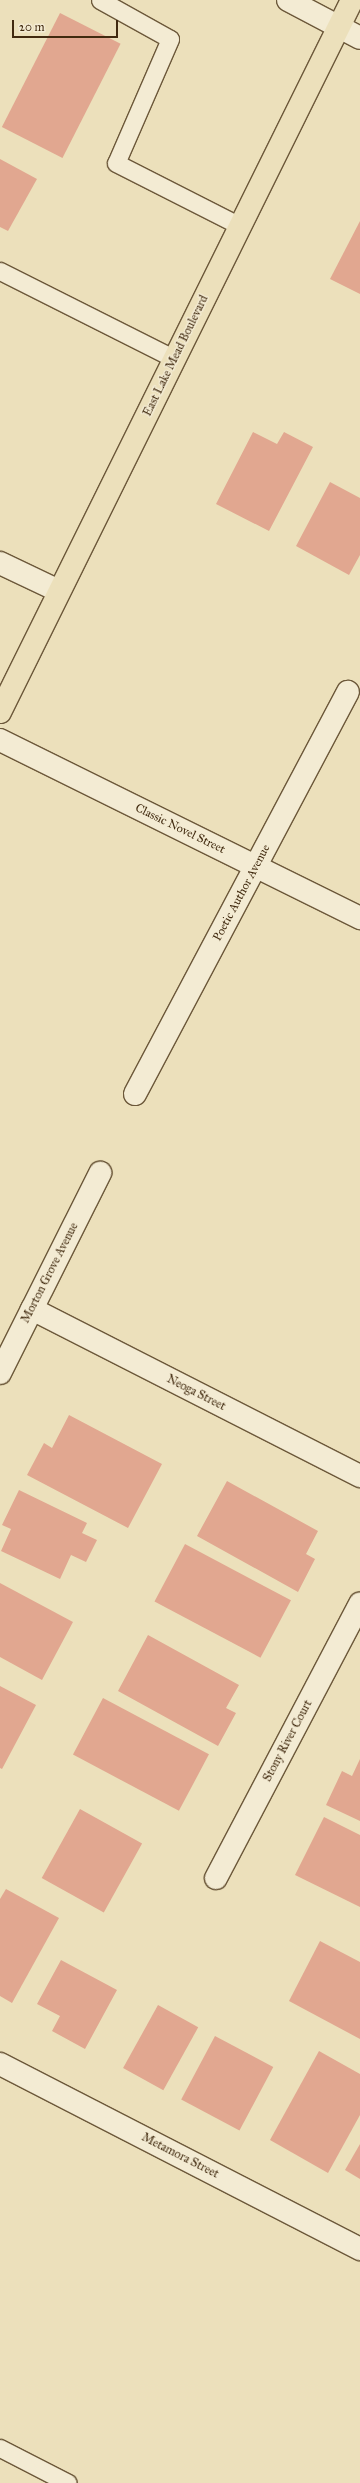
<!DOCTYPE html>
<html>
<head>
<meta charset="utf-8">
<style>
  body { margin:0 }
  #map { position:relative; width:360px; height:2483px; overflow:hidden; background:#ece0bb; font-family:"IM FELL Great Primer",serif }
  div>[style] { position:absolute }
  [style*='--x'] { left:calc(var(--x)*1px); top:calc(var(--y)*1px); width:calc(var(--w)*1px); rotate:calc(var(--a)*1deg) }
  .building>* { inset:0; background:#e1a790; transform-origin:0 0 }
  .roads { filter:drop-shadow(1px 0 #6c583a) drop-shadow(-1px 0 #6c583a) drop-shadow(0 1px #6c583a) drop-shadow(0 -1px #6c583a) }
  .lane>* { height:17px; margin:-8.5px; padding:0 8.5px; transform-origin:8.5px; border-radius:8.5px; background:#f3ebd3 }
  .street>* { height:22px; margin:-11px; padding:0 11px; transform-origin:11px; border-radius:11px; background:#f3ebd3 }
  .secondary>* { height:22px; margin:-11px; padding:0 11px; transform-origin:11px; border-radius:11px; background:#f3ebd3 }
  .primary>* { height:22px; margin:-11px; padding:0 11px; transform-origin:11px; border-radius:11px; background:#ece0bb }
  span { translate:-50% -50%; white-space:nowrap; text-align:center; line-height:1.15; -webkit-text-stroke:3px #f3ebd3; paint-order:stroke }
  .street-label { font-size:12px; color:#412a0f }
  .scale { position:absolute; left:12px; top:20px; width:106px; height:18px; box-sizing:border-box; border:2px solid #412a0f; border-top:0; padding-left:5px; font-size:12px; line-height:14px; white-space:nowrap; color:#412a0f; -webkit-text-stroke:3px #f3ebd3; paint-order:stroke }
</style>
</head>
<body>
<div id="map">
  <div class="building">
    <i style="left:60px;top:13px;width:68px;height:128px;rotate:27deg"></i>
    <i style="clip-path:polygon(0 159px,37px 179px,8px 231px,0 227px)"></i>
    <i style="clip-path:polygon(360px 221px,360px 294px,330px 279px)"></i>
    <i style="clip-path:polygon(253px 432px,277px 444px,284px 432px,313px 447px,269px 531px,216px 504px)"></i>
    <i style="clip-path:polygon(330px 482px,360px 498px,360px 555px,349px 575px,296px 546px)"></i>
    <i style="clip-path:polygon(69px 1415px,162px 1464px,128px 1528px,27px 1475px,44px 1443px,52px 1448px)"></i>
    <i style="clip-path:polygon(227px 1481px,318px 1531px,306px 1554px,315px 1559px,298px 1592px,197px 1536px)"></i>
    <i style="clip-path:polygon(19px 1490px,87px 1523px,82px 1533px,97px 1540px,86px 1562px,71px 1555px,60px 1579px,1px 1551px,11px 1529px,2px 1525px)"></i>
    <i style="left:185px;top:1544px;width:120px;height:65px;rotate:28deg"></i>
    <i style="clip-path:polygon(0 1583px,73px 1622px,42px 1680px,0 1657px)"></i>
    <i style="clip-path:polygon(148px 1635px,239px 1685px,226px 1708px,236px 1713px,218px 1746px,118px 1691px)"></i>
    <i style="clip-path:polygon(0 1686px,36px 1705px,2px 1769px,0 1768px)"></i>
    <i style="left:103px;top:1698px;width:120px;height:64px;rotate:28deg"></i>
    <i style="clip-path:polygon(360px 1759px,360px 1821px,326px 1805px,342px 1771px,352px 1776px)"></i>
    <i style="left:80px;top:1809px;width:71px;height:79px;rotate:29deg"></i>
    <i style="clip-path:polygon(324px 1817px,360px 1835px,360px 1907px,295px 1875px)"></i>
    <i style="clip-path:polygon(6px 1889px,59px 1918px,12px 2003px,0 1996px,0 1899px)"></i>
    <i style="clip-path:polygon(320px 1941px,360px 1962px,360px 2039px,289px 2001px)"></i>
    <i style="clip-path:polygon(61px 1960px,117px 1990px,85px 2049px,52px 2031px,60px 2016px,37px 2004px)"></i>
    <i style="left:158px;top:2005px;width:46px;height:72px;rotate:29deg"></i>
    <i style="left:215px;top:2036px;width:66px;height:72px;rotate:28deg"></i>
    <i style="clip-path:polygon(319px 2051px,360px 2074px,360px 2115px,328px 2173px,270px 2140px)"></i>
    <i style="clip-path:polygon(360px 2144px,360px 2179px,345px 2170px)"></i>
  </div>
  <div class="roads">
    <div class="lane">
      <i style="--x:100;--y:0;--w:80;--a:29.1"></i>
      <i style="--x:170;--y:39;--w:135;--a:113.5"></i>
      <i style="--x:116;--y:163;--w:139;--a:26.9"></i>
      <i style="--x:0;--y:271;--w:196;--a:26.7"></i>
      <i style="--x:0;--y:2448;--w:76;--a:27.2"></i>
    </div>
    <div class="street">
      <i style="--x:0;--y:563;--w:65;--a:25.4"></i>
      <i style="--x:0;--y:740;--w:402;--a:26.3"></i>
      <i style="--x:135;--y:1094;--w:455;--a:-62.1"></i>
      <i style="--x:32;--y:1309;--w:368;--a:27"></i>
      <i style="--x:0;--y:1373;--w:224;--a:-63.4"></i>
      <i style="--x:216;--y:1878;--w:310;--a:-62.3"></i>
      <i style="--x:0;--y:2064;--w:405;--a:27.2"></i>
    </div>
    <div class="secondary">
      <i style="--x:288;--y:0;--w:81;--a:27.8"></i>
    </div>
    <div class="primary">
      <i style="--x:0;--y:712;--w:794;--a:-63.69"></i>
    </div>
  </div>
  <div class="street-label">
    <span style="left:176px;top:356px;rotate:-64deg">East Lake Mead Boulevard</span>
    <span style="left:180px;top:829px;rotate:26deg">Classic Novel Street</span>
    <span style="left:242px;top:893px;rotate:-62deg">Poetic Author Avenue</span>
    <span style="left:50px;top:1273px;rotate:-63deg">Morton Grove Avenue</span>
    <span style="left:196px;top:1393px;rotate:27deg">Neoga Street</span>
    <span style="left:288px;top:1741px;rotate:-62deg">Stony River Court</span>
    <span style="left:180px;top:2156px;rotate:27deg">Metamora Street</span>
  </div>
  <div class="scale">20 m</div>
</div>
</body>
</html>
